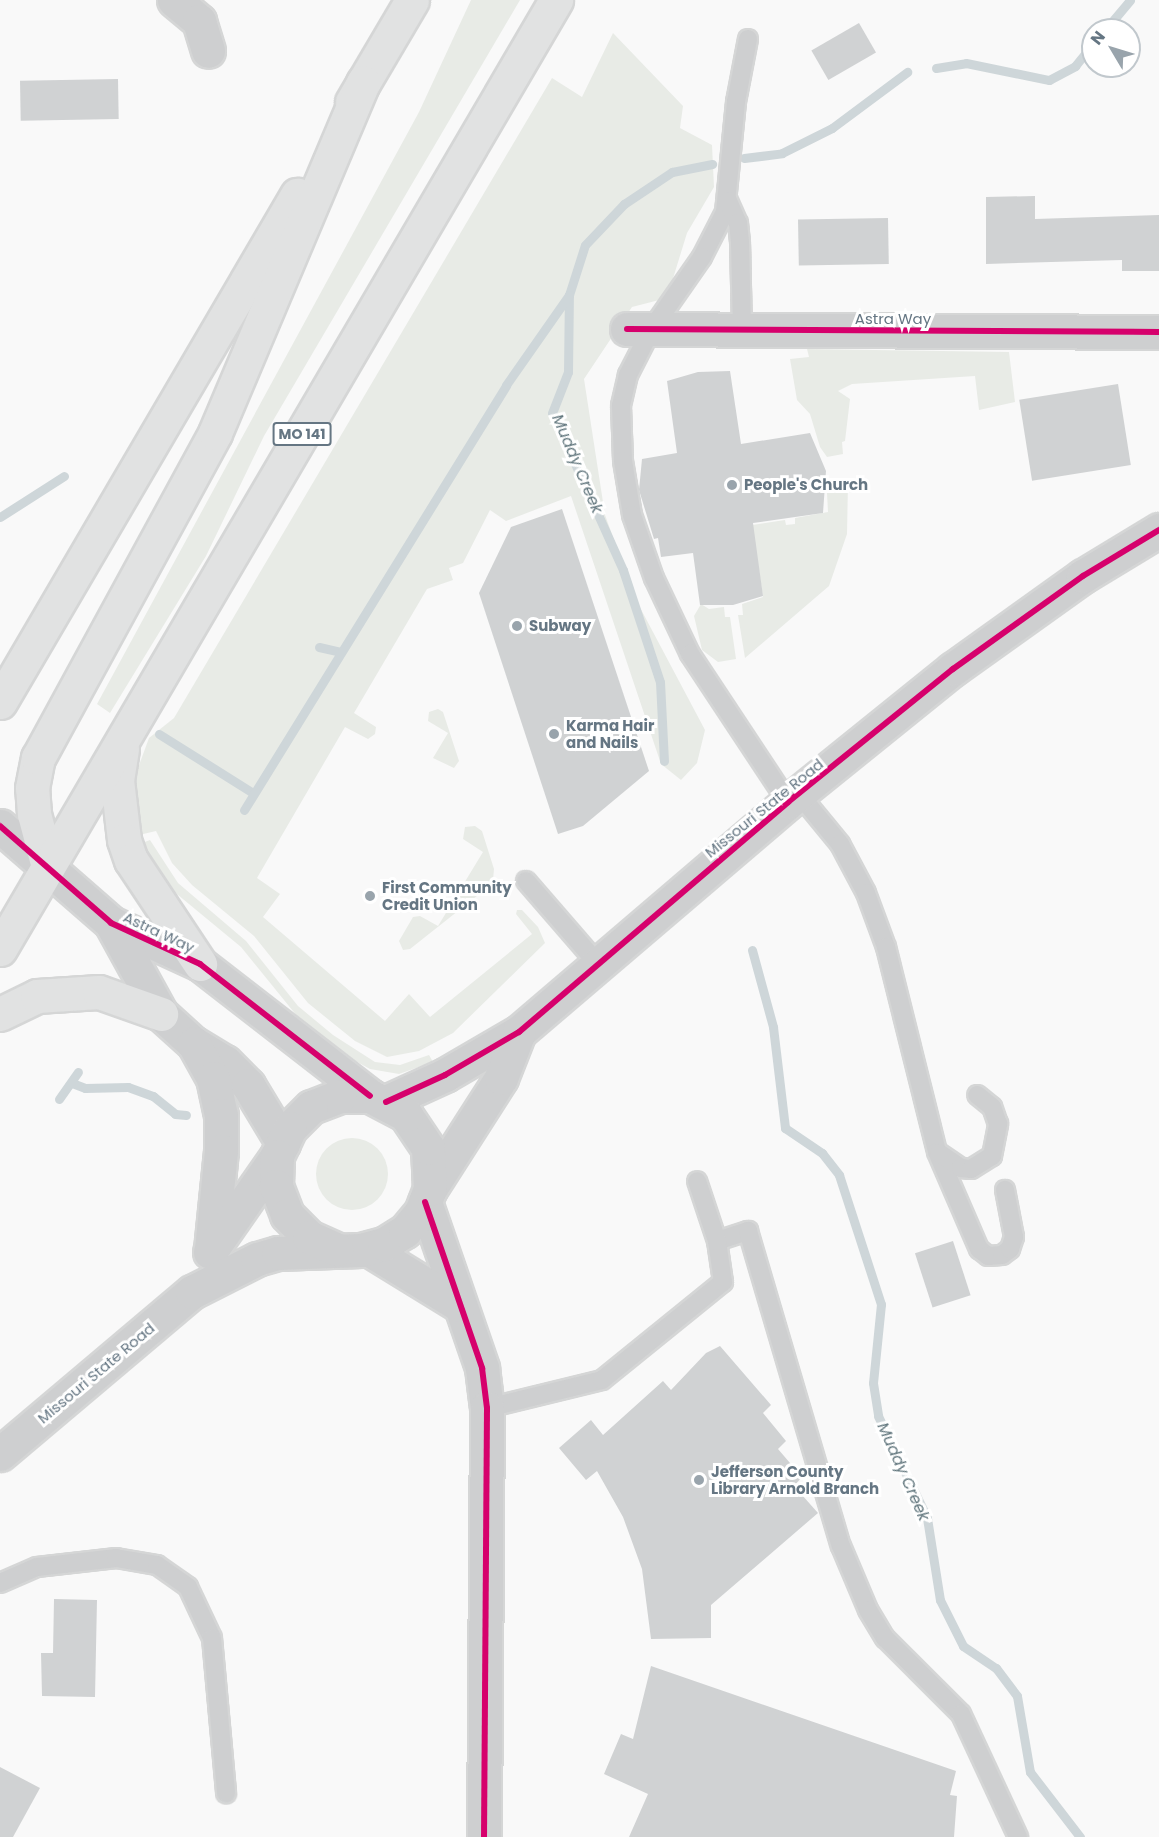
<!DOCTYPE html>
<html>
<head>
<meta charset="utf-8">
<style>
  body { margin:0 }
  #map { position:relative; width:1159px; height:1837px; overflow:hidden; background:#f9f9f9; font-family:Poppins,sans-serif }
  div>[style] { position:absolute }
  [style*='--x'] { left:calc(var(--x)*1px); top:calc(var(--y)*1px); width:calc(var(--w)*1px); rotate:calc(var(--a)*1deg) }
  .green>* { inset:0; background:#e8ebe6 }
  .round { border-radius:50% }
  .stream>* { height:9px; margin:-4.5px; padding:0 4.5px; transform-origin:4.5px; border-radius:4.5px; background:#ced6d9 }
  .building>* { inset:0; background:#d0d2d3; transform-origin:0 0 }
  .roads { filter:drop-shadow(2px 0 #d5d6d6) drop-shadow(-2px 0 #d5d6d6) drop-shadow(0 2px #d5d6d6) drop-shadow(0 -2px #d5d6d6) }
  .service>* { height:18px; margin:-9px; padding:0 9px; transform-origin:9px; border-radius:9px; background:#cecfd0 }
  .minor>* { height:33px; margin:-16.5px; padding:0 16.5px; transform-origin:16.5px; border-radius:16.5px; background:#cecfd0 }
  .tertiary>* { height:33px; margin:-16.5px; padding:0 16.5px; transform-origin:16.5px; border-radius:16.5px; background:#cecfd0 }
  .trunk>* { height:33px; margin:-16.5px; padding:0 16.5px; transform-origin:16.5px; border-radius:16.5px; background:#e1e2e2 }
  .cycleway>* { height:6px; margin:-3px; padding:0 3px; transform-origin:3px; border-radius:3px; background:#d6006c }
  .dots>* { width:16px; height:16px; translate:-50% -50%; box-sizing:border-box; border:3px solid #fff; border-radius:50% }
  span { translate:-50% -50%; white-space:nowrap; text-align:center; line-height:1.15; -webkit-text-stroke:6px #fff; paint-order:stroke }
  .shield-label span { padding:2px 4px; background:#fff; border:2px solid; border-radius:4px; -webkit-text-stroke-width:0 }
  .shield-label { font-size:14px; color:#657683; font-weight:700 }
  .street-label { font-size:15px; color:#657683 }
  .poi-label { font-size:15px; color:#657683; font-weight:700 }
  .left { translate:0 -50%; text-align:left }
  .water-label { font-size:16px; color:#60757c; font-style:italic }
  .north { position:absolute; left:1081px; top:18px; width:60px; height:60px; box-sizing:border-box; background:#fff; border:2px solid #c1c8cd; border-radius:50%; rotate:308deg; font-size:16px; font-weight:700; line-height:24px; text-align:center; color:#657683 }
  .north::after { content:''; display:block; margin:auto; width:21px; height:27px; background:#99a4ac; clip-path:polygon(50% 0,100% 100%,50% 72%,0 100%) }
</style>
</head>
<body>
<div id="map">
  <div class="green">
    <i style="clip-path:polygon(471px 0,520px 0,264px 436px,206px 556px,110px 713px,97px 704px,419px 112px)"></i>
    <i style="clip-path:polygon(613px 33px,683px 106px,680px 128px,712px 145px,714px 187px,687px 233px,667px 298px,632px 307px,584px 379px,605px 515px,636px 600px,705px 730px,697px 763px,681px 780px,661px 764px,571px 496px,506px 521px,490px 510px,463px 563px,449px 568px,453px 580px,427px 589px,354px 713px,376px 727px,375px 734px,368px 739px,345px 727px,257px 878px,280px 894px,263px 917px,385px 1021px,409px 994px,430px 1017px,532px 934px,516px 914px,517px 910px,522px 910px,538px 927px,545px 943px,453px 1033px,419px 1051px,387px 1057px,355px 1041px,308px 1003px,254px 936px,192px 885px,172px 863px,156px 831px,139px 835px,135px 797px,138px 768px,149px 738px,174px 718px,552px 78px,582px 97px)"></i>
    <i style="clip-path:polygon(807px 349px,1009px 352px,1015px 402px,979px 410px,975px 376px,852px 384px,838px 391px,850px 399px,845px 441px,842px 442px,843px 454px,827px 457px,820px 447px,810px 414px,797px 400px,790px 359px,809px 357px)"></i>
    <i style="clip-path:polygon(848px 483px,847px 534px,829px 586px,745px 658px,738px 615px,743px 615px,742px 604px,763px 597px,752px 525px,785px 520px,786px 525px,795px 524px,795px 518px,828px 512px,827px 493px,832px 486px)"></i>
    <i style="clip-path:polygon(701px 604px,709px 609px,724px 607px,725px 617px,730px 617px,736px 659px,718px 662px,702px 650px,694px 616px)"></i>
    <i style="clip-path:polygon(438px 709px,443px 712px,459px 761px,454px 768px,433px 758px,448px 733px,428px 721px,429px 712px)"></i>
    <i style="clip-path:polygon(465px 827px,475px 826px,482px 831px,494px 869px,493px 880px,487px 888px,410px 949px,403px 950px,399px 941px,413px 917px,420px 916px,438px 926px,483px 852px,463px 839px)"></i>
    <i style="clip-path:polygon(150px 840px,178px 883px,246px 941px,298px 1006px,333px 1035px,375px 1062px,400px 1065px,429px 1055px,433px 1062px,399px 1074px,370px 1069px,350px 1058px,297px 1016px,241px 947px,172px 890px,142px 843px)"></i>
    <i class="round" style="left:316px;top:1138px;width:72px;height:72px"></i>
  </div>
  <div class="stream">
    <i style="--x:1105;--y:30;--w:39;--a:-50"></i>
    <i style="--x:936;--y:68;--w:30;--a:-9"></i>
    <i style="--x:966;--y:63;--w:85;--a:11.6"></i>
    <i style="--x:1049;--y:80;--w:30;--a:-28"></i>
    <i style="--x:1075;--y:66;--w:28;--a:-51"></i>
    <i style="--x:744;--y:158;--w:38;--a:-7"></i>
    <i style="--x:782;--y:153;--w:56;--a:-26.6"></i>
    <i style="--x:832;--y:128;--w:94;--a:-36.7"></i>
    <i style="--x:0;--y:517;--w:76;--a:-32.6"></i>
    <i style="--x:319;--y:647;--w:22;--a:13"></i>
    <i style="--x:159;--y:734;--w:111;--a:32.1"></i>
    <i style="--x:664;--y:761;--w:79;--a:-92.9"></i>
    <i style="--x:660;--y:682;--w:118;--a:-108.3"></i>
    <i style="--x:623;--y:570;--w:172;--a:-114.3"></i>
    <i style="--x:552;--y:413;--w:44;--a:-68.7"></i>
    <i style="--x:568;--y:372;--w:77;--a:-89.3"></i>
    <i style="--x:569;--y:295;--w:52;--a:-72.3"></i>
    <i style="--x:585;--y:245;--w:57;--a:-46.4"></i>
    <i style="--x:624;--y:204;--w:58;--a:-33.7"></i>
    <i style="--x:672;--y:172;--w:41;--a:-11.3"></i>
    <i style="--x:244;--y:810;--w:499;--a:-58.3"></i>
    <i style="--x:506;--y:385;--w:110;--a:-55"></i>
    <i style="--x:752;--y:950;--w:80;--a:74.7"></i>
    <i style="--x:773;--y:1027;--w:102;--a:83.2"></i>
    <i style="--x:785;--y:1128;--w:45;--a:34"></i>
    <i style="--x:822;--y:1153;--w:28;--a:52"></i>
    <i style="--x:839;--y:1175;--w:136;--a:72"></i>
    <i style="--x:881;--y:1304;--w:79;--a:95.8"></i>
    <i style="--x:873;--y:1383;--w:33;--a:81"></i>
    <i style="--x:878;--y:1416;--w:113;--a:64.3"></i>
    <i style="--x:927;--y:1518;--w:83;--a:81"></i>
    <i style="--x:940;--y:1600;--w:51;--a:63.4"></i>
    <i style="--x:963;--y:1646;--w:40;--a:34"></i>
    <i style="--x:996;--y:1668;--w:35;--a:53"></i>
    <i style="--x:1017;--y:1696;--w:77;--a:80.3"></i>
    <i style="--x:1030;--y:1772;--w:82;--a:52.4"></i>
    <i style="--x:72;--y:1083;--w:14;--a:21"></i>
    <i style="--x:85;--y:1088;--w:43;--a:-1.3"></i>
    <i style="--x:128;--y:1087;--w:27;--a:20"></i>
    <i style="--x:153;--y:1096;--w:28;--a:39"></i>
    <i style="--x:175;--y:1114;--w:11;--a:5"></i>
    <i style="--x:59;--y:1099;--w:33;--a:-55"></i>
  </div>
  <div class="building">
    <i style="left:859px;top:23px;width:34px;height:55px;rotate:60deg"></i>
    <i style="left:118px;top:79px;width:40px;height:98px;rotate:89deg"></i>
    <i style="clip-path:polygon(1035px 196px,1035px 219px,1159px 215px,1159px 271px,1122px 271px,1122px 260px,986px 264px,986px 197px)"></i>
    <i style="left:888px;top:218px;width:46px;height:90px;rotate:89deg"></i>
    <i style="clip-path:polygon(730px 371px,741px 444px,810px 433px,826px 471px,823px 513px,753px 523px,763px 596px,733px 605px,700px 605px,693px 553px,661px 557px,658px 538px,654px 539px,639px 490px,642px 459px,677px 453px,667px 381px,698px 372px)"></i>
    <i style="left:1118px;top:384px;width:82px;height:100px;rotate:81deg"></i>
    <i style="clip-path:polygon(562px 509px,649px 771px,583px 826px,558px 834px,479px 593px,511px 527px)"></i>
    <i style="left:953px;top:1241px;width:57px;height:40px;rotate:72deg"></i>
    <i style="clip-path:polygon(720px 1346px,771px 1405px,763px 1413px,786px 1441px,778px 1449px,802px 1477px,794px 1486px,818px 1513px,711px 1605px,711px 1638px,651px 1639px,642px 1569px,623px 1517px,597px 1471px,586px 1480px,559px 1448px,591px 1420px,603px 1435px,663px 1381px,671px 1390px,706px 1353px)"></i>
    <i style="clip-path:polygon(54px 1599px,97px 1600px,95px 1697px,42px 1696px,41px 1653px,53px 1653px)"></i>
    <i style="clip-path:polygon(651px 1666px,956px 1771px,950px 1795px,957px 1796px,954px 1837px,629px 1837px,648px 1794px,604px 1774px,621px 1734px,633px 1739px)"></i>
    <i style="clip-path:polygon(0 1767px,40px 1788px,13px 1837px,0 1837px)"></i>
  </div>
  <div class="roads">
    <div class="service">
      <i style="--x:748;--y:39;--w:64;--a:100.8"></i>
      <i style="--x:736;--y:102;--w:111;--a:95.7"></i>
      <i style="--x:725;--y:212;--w:51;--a:117.1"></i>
      <i style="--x:702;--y:257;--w:89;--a:124.9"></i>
      <i style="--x:651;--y:330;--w:51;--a:117.1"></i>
      <i style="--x:628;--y:375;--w:32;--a:103"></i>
      <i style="--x:621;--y:406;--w:55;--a:87.9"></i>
      <i style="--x:623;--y:461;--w:55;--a:80.5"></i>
      <i style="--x:632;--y:515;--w:67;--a:70.8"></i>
      <i style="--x:654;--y:578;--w:84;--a:64.7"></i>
      <i style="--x:690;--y:654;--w:178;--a:56.5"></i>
      <i style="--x:728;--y:201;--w:24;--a:66"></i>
      <i style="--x:738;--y:223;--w:18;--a:84"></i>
      <i style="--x:740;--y:241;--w:89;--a:88.7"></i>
      <i style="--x:799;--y:794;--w:65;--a:50.6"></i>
      <i style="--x:840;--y:844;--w:55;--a:62"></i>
      <i style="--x:866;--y:893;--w:58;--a:69.7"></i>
      <i style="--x:886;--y:947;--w:211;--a:76"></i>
      <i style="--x:937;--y:1152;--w:106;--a:66.6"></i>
      <i style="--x:979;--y:1249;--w:11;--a:38"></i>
      <i style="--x:988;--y:1256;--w:14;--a:-4"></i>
      <i style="--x:1002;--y:1255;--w:10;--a:-37"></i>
      <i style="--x:1010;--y:1249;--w:13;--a:-72"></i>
      <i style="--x:1014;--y:1237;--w:48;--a:-100.8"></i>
      <i style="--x:526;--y:881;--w:108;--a:49.1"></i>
      <i style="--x:939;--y:1153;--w:27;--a:34"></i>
      <i style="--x:961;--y:1168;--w:10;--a:6"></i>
      <i style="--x:971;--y:1169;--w:25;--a:-32"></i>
      <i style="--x:992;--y:1156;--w:33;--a:-79"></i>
      <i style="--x:998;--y:1124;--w:18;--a:-109"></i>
      <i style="--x:992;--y:1107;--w:19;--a:-141"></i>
      <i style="--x:717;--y:1241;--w:33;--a:-18"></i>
      <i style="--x:748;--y:1231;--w:328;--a:73.6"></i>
      <i style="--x:841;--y:1546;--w:69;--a:67.1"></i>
      <i style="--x:868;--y:1610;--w:33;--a:59"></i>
      <i style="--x:885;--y:1638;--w:107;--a:45"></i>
      <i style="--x:961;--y:1714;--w:136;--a:65.1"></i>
      <i style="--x:487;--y:1408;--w:118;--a:-13.7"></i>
      <i style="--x:602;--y:1380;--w:156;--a:-39"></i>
      <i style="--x:723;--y:1282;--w:41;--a:-98.3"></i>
      <i style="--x:717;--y:1241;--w:63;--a:-108.4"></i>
      <i style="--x:0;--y:1583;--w:40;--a:-23.4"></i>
      <i style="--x:37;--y:1567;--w:80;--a:-6.5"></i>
      <i style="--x:116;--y:1558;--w:42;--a:9.7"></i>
      <i style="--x:157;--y:1565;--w:38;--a:35"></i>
      <i style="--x:188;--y:1587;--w:56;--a:64.8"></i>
      <i style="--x:212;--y:1638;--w:156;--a:84.8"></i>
    </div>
    <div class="minor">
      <i style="--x:174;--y:0;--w:33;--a:40"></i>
      <i style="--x:199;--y:21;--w:31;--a:73"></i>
      <i style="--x:627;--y:329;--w:532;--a:0.32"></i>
      <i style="--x:425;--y:1202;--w:176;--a:71"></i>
      <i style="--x:482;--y:1368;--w:40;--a:82.9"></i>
      <i style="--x:487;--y:1408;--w:429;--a:90.4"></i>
      <i style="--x:368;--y:1249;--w:107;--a:31.6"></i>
    </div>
    <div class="tertiary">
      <i style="--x:0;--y:826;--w:147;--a:41.1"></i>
      <i style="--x:111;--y:923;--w:98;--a:24.7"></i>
      <i style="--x:200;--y:964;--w:215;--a:37.8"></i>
      <i style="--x:111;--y:923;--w:104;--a:61.2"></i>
      <i style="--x:161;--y:1014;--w:43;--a:42.2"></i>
      <i style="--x:193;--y:1043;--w:37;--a:31"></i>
      <i style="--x:225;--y:1062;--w:33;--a:45"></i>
      <i style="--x:248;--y:1085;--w:68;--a:58.9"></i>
      <i style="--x:194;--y:1044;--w:39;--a:61"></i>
      <i style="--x:213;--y:1078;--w:38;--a:78"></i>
      <i style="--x:221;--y:1115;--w:36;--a:90"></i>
      <i style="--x:221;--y:1151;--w:100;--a:95.8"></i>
      <i style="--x:386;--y:1102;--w:65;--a:-24.6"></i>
      <i style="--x:445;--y:1075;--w:86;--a:-30.2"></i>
      <i style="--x:519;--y:1032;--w:354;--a:-40.5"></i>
      <i style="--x:788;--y:802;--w:212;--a:-38.9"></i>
      <i style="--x:953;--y:669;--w:160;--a:-35.6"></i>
      <i style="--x:1083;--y:576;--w:89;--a:-31.2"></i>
      <i style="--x:430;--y:1189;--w:132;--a:-57.4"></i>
      <i style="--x:501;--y:1078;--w:49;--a:-68.6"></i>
      <i style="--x:210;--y:1252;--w:117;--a:-55.1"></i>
      <i style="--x:0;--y:1454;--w:251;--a:-40.2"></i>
      <i style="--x:192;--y:1292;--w:73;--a:-26.9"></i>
      <i style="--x:257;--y:1259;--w:22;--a:-16"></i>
      <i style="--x:278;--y:1253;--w:83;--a:-2.1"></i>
      <i style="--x:361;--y:1250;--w:24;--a:-15"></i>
      <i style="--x:384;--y:1244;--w:25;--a:-32"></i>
      <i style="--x:405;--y:1231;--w:25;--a:-50"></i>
      <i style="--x:421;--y:1212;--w:25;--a:-69"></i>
      <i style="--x:430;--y:1189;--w:41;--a:-92.8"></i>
      <i style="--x:428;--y:1148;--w:40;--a:-124"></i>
      <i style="--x:406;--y:1115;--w:41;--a:-152.2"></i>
      <i style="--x:370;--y:1096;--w:30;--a:180"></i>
      <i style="--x:340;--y:1096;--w:31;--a:159"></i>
      <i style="--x:311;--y:1107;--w:30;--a:135"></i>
      <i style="--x:290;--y:1128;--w:31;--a:115"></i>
      <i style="--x:277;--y:1156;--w:30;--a:92"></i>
      <i style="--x:276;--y:1186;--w:31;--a:69"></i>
      <i style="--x:287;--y:1215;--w:31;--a:45"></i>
      <i style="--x:309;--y:1237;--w:30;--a:24"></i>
    </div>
    <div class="trunk">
      <i style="--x:352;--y:102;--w:118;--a:-59.5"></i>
      <i style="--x:0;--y:702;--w:588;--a:-59.64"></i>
      <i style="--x:122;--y:749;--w:31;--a:99"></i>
      <i style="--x:117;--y:780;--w:60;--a:83.3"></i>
      <i style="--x:124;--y:840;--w:21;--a:71"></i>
      <i style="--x:131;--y:860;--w:125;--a:56.4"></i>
      <i style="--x:48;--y:867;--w:55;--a:-104.8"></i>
      <i style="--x:34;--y:814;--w:26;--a:-94"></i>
      <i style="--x:32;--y:788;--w:31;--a:-79"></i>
      <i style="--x:38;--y:758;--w:370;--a:-61.4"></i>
      <i style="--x:215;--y:433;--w:381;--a:-67.1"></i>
      <i style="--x:0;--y:949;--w:1100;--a:-59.63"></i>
      <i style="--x:0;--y:1014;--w:41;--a:-25.9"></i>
      <i style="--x:37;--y:996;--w:62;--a:-3.7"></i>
      <i style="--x:99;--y:992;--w:66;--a:19.5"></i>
    </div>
  </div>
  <div class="cycleway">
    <i style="--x:627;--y:329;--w:532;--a:0.32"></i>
    <i style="--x:0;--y:826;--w:147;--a:41.1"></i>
    <i style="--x:111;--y:923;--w:98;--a:24.7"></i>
    <i style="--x:200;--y:964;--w:215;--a:37.8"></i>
    <i style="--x:386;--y:1102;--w:65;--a:-24.6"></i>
    <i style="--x:445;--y:1075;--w:86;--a:-30.2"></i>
    <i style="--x:519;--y:1032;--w:354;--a:-40.5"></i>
    <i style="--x:788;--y:802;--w:212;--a:-38.9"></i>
    <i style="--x:953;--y:669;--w:160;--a:-35.6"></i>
    <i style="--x:1083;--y:576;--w:89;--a:-31.2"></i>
    <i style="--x:425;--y:1202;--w:176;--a:71"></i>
    <i style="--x:482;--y:1368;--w:40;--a:82.9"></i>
    <i style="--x:487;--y:1408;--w:429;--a:90.4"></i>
  </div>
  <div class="dots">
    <i style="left:732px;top:485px;background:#99a4ac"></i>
    <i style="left:517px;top:626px;background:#99a4ac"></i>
    <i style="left:554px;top:734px;background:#99a4ac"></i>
    <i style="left:370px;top:896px;background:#99a4ac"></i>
    <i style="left:699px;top:1480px;background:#99a4ac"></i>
  </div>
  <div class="shield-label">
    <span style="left:302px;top:434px">MO 141</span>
  </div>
  <div class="street-label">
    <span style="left:893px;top:319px">Astra Way</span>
    <span style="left:764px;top:808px;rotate:-39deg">Missouri State Road</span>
    <span style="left:159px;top:932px;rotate:25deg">Astra Way</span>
    <span style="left:96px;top:1373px;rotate:-40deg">Missouri State Road</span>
  </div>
  <div class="poi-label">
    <span class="left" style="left:744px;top:485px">People's Church</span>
    <span class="left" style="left:529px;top:626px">Subway</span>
    <span class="left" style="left:566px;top:734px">Karma Hair<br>and Nails</span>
    <span class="left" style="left:382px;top:896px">First Community<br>Credit Union</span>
    <span class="left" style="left:711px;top:1480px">Jefferson County<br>Library Arnold Branch</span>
  </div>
  <div class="water-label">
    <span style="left:577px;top:464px;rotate:67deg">Muddy Creek</span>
    <span style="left:903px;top:1472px;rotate:66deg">Muddy Creek</span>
  </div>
  <div class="north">N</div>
</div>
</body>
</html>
